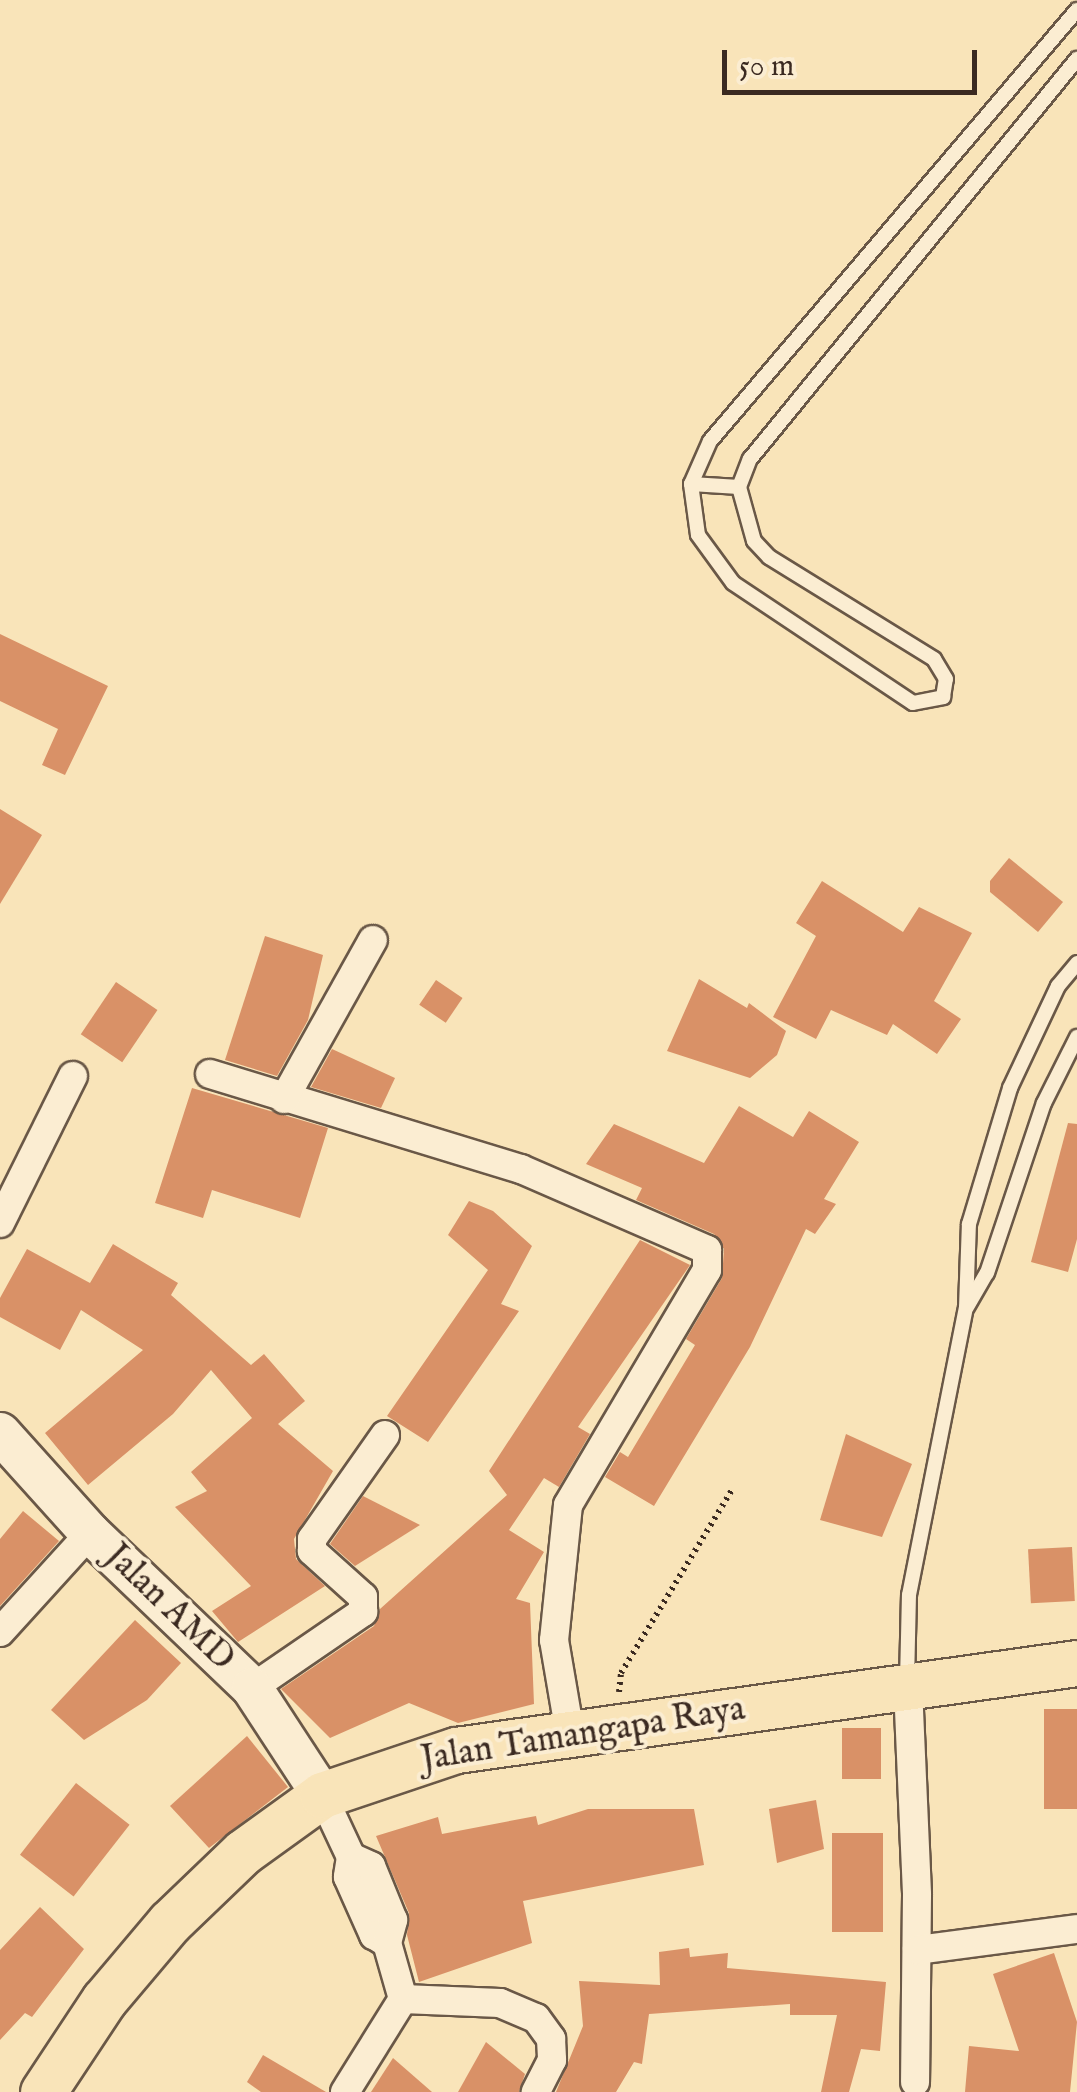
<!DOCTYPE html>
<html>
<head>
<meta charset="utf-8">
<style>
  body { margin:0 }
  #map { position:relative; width:1077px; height:2092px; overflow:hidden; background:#f9e4b9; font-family:"IM FELL English",serif }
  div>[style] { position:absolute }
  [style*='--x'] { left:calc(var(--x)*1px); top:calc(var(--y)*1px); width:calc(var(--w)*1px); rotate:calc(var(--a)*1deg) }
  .building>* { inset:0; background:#d99167; transform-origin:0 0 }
  .path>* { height:6px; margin-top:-3px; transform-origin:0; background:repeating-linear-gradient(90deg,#3b2a21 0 2.5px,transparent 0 7.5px) }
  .roads { filter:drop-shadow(2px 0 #6a5847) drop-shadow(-2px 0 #6a5847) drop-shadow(0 2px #6a5847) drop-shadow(0 -2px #6a5847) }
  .lane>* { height:14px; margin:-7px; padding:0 7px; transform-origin:7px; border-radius:7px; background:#fbedd2 }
  .street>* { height:28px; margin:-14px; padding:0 14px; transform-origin:14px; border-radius:14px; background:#fbedd2 }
  .secondary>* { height:40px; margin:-20px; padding:0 20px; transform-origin:20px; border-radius:20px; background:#fbedd2 }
  .primary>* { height:45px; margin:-22.5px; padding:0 22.5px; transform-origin:22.5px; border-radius:22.5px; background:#f9e4b9 }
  span { translate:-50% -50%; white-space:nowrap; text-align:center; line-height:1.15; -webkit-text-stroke:8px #fbedd2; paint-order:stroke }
  .street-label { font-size:35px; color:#3b2a21 }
  .scale { position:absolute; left:722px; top:50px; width:255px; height:45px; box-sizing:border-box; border:5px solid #3b2a21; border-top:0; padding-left:12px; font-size:30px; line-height:35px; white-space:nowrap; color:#3b2a21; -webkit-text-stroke:8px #fbedd2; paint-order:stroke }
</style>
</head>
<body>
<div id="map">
  <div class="building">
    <i style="clip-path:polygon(0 634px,108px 686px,65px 775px,42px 765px,58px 729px,0 701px)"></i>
    <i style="clip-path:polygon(0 809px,42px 835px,0 904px)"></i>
    <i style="clip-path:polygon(1009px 858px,1063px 902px,1038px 932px,990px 892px,990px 881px)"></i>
    <i style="clip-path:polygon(822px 881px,903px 932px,919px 907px,972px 933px,934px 1001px,961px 1019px,937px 1054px,893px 1024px,887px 1035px,831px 1010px,816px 1039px,773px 1017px,816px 936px,796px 923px)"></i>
    <i style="clip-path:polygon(265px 936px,323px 955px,308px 1020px,277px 1076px,225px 1060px)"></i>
    <i style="clip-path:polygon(699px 979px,747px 1008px,749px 1003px,786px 1031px,777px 1055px,750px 1078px,667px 1051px)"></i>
    <i style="left:436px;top:980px;width:32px;height:30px;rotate:34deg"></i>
    <i style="left:116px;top:982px;width:50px;height:63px;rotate:34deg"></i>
    <i style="clip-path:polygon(332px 1049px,395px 1078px,381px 1108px,311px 1087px)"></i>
    <i style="clip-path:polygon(192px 1088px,328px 1128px,300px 1218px,212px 1190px,203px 1218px,155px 1203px)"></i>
    <i style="clip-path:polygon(739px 1106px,793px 1137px,809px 1111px,859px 1142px,824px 1199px,836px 1204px,815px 1234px,806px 1229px,750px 1347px,654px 1506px,605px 1477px,620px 1452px,628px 1457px,695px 1345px,686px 1339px,722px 1278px,724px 1249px,714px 1234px,636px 1200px,642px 1188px,586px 1164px,614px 1124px,704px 1163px)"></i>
    <i style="clip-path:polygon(1068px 1123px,1077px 1124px,1077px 1239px,1068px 1272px,1031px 1262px)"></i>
    <i style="clip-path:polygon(469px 1201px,493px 1211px,532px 1246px,501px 1304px,519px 1311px,428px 1442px,387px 1416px,488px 1270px,448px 1235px)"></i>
    <i style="clip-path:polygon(640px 1240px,690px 1265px,578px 1427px,590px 1434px,559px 1487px,544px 1478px,509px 1530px,544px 1552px,516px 1599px,530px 1603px,534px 1704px,458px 1723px,409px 1703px,330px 1738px,281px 1689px,374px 1626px,380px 1609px,507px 1495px,489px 1471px)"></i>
    <i style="clip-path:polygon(113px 1244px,178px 1283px,171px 1295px,251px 1365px,264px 1354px,305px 1401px,278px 1424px,333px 1471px,294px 1539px,296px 1559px,325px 1586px,238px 1642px,212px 1611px,251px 1586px,175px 1507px,207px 1491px,191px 1472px,252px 1418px,211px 1370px,173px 1414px,88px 1485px,45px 1433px,143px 1350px,81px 1310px,60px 1350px,0 1317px,0 1298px,27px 1249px,90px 1283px)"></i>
    <i style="clip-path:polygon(846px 1434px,912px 1464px,882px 1537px,820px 1520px)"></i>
    <i style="clip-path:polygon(363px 1496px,420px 1525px,355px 1566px,330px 1544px)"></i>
    <i style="clip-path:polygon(23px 1511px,59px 1541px,0 1606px,0 1539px)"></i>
    <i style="left:1072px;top:1547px;width:54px;height:44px;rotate:87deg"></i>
    <i style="clip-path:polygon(135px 1620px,181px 1663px,147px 1700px,84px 1740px,51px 1710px)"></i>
    <i style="left:1077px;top:1709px;width:100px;height:33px;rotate:90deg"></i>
    <i style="left:842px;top:1728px;width:39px;height:51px"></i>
    <i style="clip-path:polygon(247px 1736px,288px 1787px,209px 1848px,170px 1806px)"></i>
    <i style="left:76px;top:1783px;width:68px;height:91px;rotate:38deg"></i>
    <i style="clip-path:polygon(816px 1800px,824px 1849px,777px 1863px,769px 1809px)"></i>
    <i style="clip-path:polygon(588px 1809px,694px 1809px,704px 1865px,523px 1901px,532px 1943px,419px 1982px,407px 1935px,409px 1913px,376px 1836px,438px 1817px,442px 1834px,536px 1816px,538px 1825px)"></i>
    <i style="left:832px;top:1833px;width:51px;height:99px"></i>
    <i style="clip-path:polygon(40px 1907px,84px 1949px,32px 2017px,25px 2013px,0 2040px,0 1950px)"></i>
    <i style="clip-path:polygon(689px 1948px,690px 1957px,728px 1953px,727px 1968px,886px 1982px,880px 2051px,861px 2049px,849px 2092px,821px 2092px,837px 2015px,790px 2015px,790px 2004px,649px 2014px,642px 2064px,634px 2062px,616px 2092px,556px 2092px,583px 2026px,579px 1981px,660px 1985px,659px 1952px)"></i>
    <i style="clip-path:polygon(1054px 1953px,1077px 2022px,1070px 2092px,965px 2092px,969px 2046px,1019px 2051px,993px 1974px)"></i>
    <i style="clip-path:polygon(486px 2042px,525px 2074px,519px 2092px,458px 2092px)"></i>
    <i style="clip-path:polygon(263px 2055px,326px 2092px,261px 2092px,247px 2082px)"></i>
    <i style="clip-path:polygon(393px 2058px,432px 2092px,371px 2092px)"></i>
  </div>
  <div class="path">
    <i style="--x:619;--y:1692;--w:19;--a:-84"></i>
    <i style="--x:621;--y:1673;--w:214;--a:-58.8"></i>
  </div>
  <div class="roads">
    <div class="lane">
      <i style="--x:1077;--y:10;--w:566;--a:130.41"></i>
      <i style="--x:710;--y:441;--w:47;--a:113.8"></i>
      <i style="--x:691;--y:484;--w:51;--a:82.2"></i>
      <i style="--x:698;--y:535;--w:59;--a:53.9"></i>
      <i style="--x:733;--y:583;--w:216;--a:33.7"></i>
      <i style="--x:913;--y:703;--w:31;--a:-11"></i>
      <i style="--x:943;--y:697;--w:18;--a:-81"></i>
      <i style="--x:946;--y:679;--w:23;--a:-121"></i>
      <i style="--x:934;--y:659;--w:194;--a:-148.3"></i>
      <i style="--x:769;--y:557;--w:22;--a:-133"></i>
      <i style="--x:754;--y:541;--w:56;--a:-105.5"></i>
      <i style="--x:739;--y:487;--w:30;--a:-69"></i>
      <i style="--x:750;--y:459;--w:517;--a:-50.73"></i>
      <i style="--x:691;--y:484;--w:48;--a:3.6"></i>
      <i style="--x:967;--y:1307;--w:39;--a:-60"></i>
      <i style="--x:987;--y:1273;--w:179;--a:-71.5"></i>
      <i style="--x:1044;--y:1103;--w:74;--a:-63.4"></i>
      <i style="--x:907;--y:1682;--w:87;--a:-88.7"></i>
      <i style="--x:909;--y:1595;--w:293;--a:-78.8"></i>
      <i style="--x:966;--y:1308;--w:84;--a:-88"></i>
      <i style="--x:969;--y:1224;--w:142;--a:-73.2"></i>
      <i style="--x:1010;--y:1088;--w:113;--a:-64.8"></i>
      <i style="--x:1058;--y:986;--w:30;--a:-50"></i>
    </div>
    <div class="street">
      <i style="--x:210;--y:1074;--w:325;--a:17"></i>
      <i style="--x:521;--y:1169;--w:203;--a:23.5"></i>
      <i style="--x:707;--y:1250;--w:20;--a:90"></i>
      <i style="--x:707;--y:1270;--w:273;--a:120.6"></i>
      <i style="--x:568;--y:1505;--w:136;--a:95.9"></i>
      <i style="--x:554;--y:1640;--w:95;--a:80.3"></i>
      <i style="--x:284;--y:1099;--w:182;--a:-60.8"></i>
      <i style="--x:0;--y:1223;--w:164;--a:-63.6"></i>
      <i style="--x:0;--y:1632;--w:134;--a:-47.7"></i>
      <i style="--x:908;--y:1687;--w:208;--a:87.5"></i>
      <i style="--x:917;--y:1895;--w:187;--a:90.6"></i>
      <i style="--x:252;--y:1688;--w:135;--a:-34.4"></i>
      <i style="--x:363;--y:1612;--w:15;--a:-90"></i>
      <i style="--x:363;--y:1597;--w:69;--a:-138"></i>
      <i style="--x:312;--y:1551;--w:12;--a:-90"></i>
      <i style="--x:312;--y:1539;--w:127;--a:-54.9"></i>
      <i style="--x:322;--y:1795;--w:68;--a:64.9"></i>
      <i style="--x:351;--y:1857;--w:20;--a:99"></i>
      <i style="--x:348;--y:1877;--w:64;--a:65.9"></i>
      <i style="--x:374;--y:1935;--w:15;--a:32"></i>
      <i style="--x:917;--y:1950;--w:161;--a:-7.5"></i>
      <i style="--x:403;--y:1999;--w:97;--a:2.4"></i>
      <i style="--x:500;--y:2003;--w:39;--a:23"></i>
      <i style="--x:536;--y:2018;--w:26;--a:54"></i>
      <i style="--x:551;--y:2039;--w:21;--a:87"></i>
      <i style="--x:552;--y:2060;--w:36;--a:117"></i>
      <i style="--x:345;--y:2092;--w:110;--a:-58.1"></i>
      <i style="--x:403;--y:1999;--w:58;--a:-105.9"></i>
      <i style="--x:387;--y:1943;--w:24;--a:-75"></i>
      <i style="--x:393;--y:1920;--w:58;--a:-112.2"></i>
      <i style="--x:371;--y:1866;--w:22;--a:-156"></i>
    </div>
    <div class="secondary">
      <i style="--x:0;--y:1433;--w:135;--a:48"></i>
      <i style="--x:90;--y:1533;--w:224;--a:43.7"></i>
      <i style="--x:252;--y:1688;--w:128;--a:56.8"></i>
    </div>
    <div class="primary">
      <i style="--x:43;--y:2092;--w:110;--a:-56.5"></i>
      <i style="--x:104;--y:2000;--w:102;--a:-49.8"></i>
      <i style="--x:170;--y:1922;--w:101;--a:-43.8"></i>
      <i style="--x:243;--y:1852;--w:97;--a:-35.8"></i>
      <i style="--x:322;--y:1795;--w:141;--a:-18.6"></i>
      <i style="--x:456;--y:1750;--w:627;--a:-7.98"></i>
    </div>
  </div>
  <div class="street-label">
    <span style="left:169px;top:1608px;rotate:44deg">Jalan AMD</span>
    <span style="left:583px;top:1735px;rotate:-9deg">Jalan Tamangapa Raya</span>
  </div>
  <div class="scale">50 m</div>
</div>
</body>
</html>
